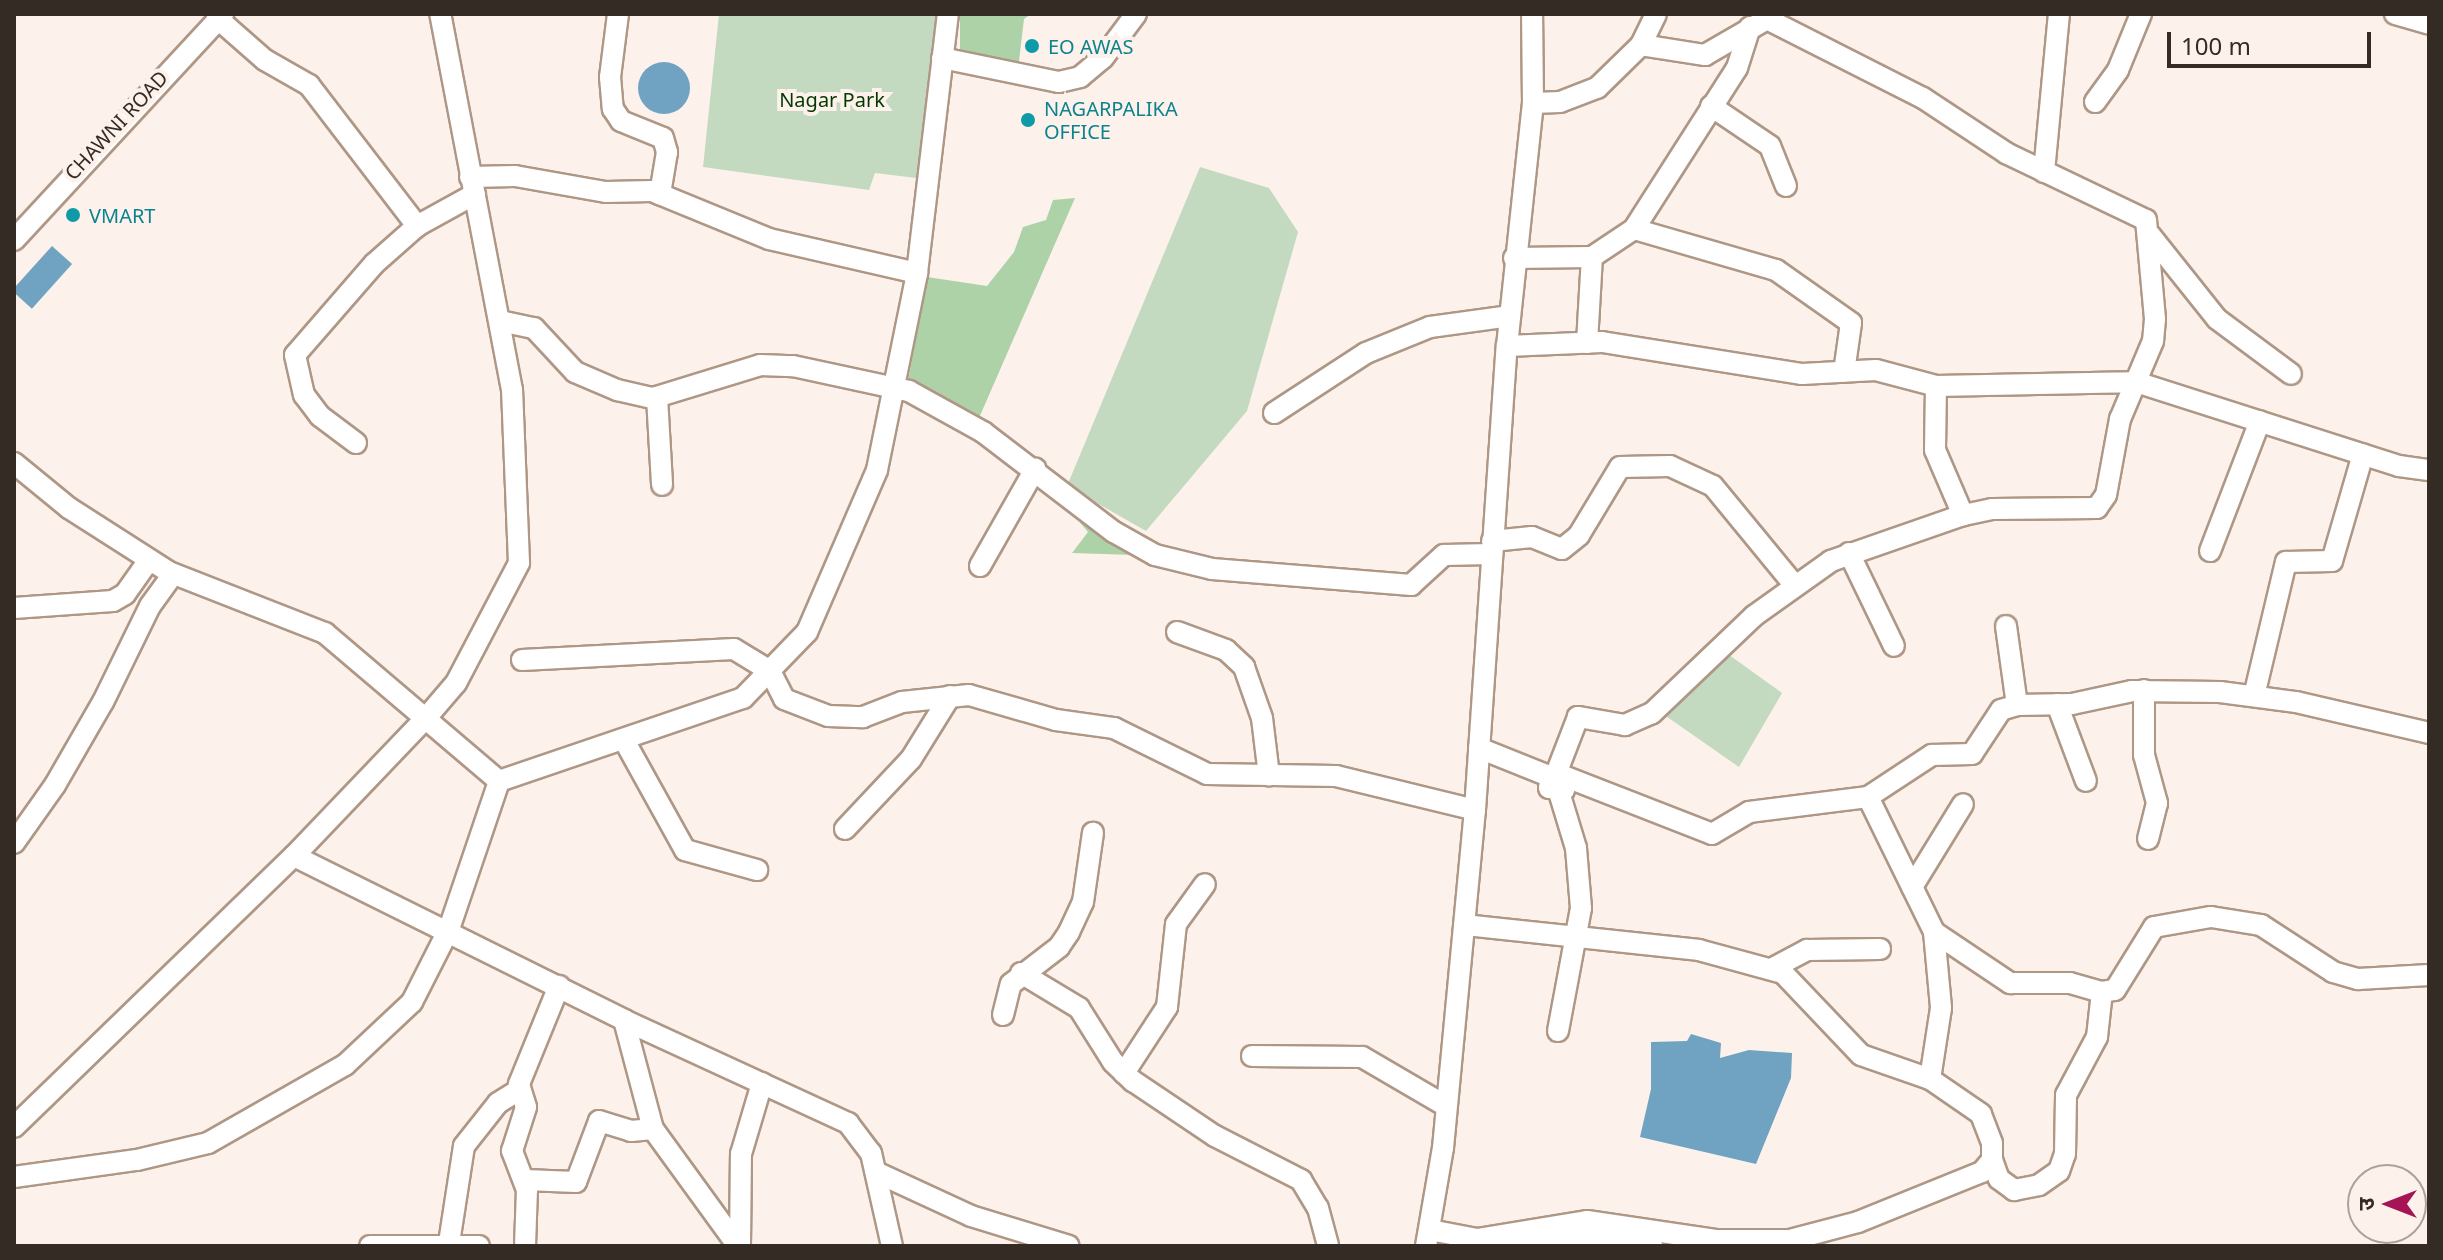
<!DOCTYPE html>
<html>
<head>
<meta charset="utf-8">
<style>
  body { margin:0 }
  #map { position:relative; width:2443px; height:1260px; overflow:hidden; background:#fdf2eb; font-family:"Noto Sans","Noto Sans Devanagari",sans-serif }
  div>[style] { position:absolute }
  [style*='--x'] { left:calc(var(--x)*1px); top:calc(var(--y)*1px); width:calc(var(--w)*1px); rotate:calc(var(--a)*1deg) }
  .green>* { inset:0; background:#c3dac0 }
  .forest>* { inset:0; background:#add2a8 }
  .water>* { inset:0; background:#6fa3c1; transform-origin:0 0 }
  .round { border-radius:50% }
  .roads { filter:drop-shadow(2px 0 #af9786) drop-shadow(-2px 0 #af9786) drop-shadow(0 2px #af9786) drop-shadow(0 -2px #af9786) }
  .minor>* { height:20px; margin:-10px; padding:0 10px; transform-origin:10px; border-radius:10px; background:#fff }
  .dots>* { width:22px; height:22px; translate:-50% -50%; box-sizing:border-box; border:4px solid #fdf2eb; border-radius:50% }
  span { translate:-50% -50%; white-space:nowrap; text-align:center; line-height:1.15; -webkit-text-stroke:8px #fdf2eb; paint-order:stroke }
  .culture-label { font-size:20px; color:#0d838f }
  .left { translate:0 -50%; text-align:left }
  .park-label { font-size:20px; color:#023900 }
  .street-label { font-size:20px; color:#342b24 }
  .frame { position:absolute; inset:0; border:16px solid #342b24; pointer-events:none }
  .north { position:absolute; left:2347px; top:1164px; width:80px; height:80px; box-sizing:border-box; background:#fdf2eb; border:2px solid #ada29b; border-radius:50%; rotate:270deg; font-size:22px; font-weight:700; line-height:32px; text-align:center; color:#342b24 }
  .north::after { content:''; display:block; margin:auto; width:28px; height:36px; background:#a51455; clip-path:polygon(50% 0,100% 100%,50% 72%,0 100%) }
  .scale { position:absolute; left:2167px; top:32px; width:204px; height:36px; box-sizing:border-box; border:4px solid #342b24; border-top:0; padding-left:10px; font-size:24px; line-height:28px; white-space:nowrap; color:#342b24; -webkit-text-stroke:6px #fdf2eb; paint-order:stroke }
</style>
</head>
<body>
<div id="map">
  <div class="green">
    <i style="clip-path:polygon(719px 14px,937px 14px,916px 178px,875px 173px,869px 190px,703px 167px)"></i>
    <i style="clip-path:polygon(1200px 167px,1269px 188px,1298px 232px,1247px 411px,1146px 531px,1067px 486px)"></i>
    <i style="clip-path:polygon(1725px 652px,1782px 693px,1739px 767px,1660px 712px)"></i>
  </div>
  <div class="forest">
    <i style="clip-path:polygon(960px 14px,1031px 14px,1024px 19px,1017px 78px,960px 68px)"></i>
    <i style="clip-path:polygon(1075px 198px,979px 418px,907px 387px,927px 277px,987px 286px,1014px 252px,1023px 227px,1046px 220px,1053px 200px)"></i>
    <i style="clip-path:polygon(1085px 502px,1164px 556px,1072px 553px,1088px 532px,1077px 519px)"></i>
  </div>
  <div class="water">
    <i class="round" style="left:638px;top:62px;width:52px;height:52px"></i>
    <i style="left:52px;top:246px;width:27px;height:60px;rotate:42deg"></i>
    <i style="clip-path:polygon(1691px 1034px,1721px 1043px,1720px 1058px,1749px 1050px,1792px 1053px,1791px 1078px,1756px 1164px,1640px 1137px,1651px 1089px,1651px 1042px,1687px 1041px)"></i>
  </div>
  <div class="roads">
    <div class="minor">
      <i style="--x:618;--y:14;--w:64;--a:97.2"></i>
      <i style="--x:610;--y:77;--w:32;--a:85"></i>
      <i style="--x:613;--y:109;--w:14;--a:56"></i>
      <i style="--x:621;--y:121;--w:45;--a:22"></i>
      <i style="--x:663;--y:138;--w:15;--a:74"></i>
      <i style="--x:667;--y:152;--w:43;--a:99.5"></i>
      <i style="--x:2395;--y:14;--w:35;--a:16"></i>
      <i style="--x:217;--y:18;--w:64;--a:41.2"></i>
      <i style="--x:265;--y:60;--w:51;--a:29.6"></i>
      <i style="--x:309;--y:85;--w:178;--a:52.5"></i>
      <i style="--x:1641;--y:45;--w:34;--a:-64"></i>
      <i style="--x:942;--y:58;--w:119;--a:11.6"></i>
      <i style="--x:1059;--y:82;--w:22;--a:-13"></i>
      <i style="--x:1080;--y:77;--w:30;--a:-40"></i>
      <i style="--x:1103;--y:58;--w:55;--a:-53.1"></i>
      <i style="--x:2095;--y:102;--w:39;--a:-54"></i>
      <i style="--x:2118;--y:70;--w:61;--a:-67.7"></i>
      <i style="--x:1533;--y:103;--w:27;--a:-2"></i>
      <i style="--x:1560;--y:102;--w:40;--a:-21"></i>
      <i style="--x:1597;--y:88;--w:62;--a:-44.3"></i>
      <i style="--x:1641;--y:45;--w:65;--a:8.9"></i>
      <i style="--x:1705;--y:55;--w:72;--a:-30.1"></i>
      <i style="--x:1767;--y:19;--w:175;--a:26.9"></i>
      <i style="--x:1923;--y:98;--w:100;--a:33.5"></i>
      <i style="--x:2006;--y:153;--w:155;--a:25.6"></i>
      <i style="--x:2146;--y:220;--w:99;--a:84.8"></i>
      <i style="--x:2155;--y:319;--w:22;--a:95"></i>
      <i style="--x:2153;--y:341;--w:85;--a:112.9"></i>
      <i style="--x:2120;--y:419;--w:77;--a:100.4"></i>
      <i style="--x:2106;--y:495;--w:16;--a:125"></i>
      <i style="--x:2097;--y:508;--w:105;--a:179.5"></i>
      <i style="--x:1992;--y:509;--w:30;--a:168"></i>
      <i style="--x:1963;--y:515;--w:140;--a:160.8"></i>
      <i style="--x:1831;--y:561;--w:95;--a:144.5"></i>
      <i style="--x:1754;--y:616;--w:141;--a:136.4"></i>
      <i style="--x:1652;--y:713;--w:30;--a:156"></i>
      <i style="--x:1625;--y:725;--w:48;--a:-170.3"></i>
      <i style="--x:1578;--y:717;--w:61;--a:111.1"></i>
      <i style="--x:1711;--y:106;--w:71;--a:34.1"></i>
      <i style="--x:1770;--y:146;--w:43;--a:68.2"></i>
      <i style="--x:2044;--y:172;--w:159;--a:-84.6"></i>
      <i style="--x:470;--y:177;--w:45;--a:-1.3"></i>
      <i style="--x:515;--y:176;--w:92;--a:10"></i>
      <i style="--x:606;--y:192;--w:46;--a:-1.2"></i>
      <i style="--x:652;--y:191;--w:126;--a:22.3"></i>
      <i style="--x:769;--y:239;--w:152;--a:12.9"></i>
      <i style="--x:1634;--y:229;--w:148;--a:16.1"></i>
      <i style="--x:1776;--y:270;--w:92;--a:35.2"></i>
      <i style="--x:1851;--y:323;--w:49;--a:98.1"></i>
      <i style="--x:2150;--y:235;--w:107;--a:51.4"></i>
      <i style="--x:2217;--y:319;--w:92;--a:36.6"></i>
      <i style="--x:14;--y:240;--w:308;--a:-47.2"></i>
      <i style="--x:1514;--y:258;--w:78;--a:-0.7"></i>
      <i style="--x:1592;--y:257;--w:50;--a:-33.7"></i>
      <i style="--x:1634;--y:229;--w:191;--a:-57.4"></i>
      <i style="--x:1737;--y:68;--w:43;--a:-72.4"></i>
      <i style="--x:500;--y:321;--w:35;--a:12"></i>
      <i style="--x:534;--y:328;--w:60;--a:47"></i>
      <i style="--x:575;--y:372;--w:46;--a:23.2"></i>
      <i style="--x:617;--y:390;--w:37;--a:13"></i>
      <i style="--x:653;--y:398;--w:112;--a:-17.1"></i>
      <i style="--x:760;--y:365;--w:33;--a:2"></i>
      <i style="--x:793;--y:366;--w:119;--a:12.2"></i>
      <i style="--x:909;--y:391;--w:85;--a:29"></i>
      <i style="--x:983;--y:432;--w:165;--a:37.4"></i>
      <i style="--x:1114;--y:532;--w:47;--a:29.3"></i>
      <i style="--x:1155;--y:555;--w:59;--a:13.8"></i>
      <i style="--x:1212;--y:569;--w:200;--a:4.6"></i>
      <i style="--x:1411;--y:585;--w:45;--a:-42.3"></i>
      <i style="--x:1444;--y:555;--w:47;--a:-1.2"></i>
      <i style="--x:1587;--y:343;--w:86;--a:-86.7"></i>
      <i style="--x:1507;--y:346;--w:95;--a:-2.4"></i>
      <i style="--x:1602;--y:342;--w:203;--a:9.1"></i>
      <i style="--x:1802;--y:374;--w:74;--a:-3.1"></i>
      <i style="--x:1876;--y:370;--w:62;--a:14.9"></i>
      <i style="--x:1936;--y:386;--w:200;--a:-1.1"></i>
      <i style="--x:2136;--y:382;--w:276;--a:17.7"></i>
      <i style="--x:2399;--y:466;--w:30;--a:8"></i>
      <i style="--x:1936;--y:386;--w:64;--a:90.9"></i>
      <i style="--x:1935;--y:450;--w:71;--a:66.7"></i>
      <i style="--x:657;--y:397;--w:88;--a:86.7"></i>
      <i style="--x:1274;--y:413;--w:110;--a:-33.1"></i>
      <i style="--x:1366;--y:353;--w:69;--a:-22.1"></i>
      <i style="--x:1430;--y:327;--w:81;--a:-7.8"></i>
      <i style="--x:356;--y:443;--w:45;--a:-143.1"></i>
      <i style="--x:320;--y:416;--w:26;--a:-127"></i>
      <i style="--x:304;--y:395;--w:41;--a:-102.7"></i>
      <i style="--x:295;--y:355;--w:121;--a:-49"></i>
      <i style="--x:374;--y:264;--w:57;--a:-41.5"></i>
      <i style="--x:417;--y:226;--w:66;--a:-28.9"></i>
      <i style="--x:14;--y:463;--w:71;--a:39.3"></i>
      <i style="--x:69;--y:508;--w:119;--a:32.6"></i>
      <i style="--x:169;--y:572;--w:168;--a:21.4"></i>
      <i style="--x:325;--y:633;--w:228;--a:40.4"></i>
      <i style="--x:499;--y:781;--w:258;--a:-18.8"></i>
      <i style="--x:743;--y:698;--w:92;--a:-45.9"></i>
      <i style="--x:807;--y:632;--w:176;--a:-66.6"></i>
      <i style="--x:877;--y:470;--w:201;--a:-78.5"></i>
      <i style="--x:917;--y:273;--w:261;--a:-83.2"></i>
      <i style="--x:1492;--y:541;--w:40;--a:-5.7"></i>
      <i style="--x:1532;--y:537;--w:32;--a:22"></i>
      <i style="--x:1562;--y:549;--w:22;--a:-39"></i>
      <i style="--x:1579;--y:535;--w:79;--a:-58.9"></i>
      <i style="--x:1620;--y:467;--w:50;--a:-1.1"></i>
      <i style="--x:1670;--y:466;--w:47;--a:24.9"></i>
      <i style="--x:1713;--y:486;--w:129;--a:50.6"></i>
      <i style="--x:2210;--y:551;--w:139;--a:-69"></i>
      <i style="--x:1849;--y:553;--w:103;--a:64.2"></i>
      <i style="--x:980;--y:566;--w:112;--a:-60.4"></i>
      <i style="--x:14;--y:608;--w:99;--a:-4"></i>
      <i style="--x:113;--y:601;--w:14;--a:-30"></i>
      <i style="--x:125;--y:594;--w:42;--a:-54.8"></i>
      <i style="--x:2006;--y:626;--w:80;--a:82.1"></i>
      <i style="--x:1177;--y:632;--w:52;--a:20.2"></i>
      <i style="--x:1226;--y:650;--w:25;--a:43"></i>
      <i style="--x:1244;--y:667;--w:54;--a:70.6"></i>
      <i style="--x:1262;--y:718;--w:58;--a:83.1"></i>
      <i style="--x:522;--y:660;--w:212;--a:-3"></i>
      <i style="--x:734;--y:649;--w:42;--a:31.4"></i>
      <i style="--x:770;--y:671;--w:31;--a:63"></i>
      <i style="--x:784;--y:699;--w:47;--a:21.1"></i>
      <i style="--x:828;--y:716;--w:35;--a:2"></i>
      <i style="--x:863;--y:717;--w:42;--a:-21"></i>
      <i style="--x:902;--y:702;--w:67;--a:-6"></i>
      <i style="--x:969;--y:695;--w:91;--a:16"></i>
      <i style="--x:1056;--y:720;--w:59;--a:7.9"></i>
      <i style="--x:1114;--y:728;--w:104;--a:26.3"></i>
      <i style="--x:1207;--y:774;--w:129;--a:0.9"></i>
      <i style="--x:1336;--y:776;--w:143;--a:13.7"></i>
      <i style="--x:2144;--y:690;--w:65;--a:90"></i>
      <i style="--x:2144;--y:755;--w:50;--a:74.8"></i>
      <i style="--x:2157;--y:803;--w:37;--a:104"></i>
      <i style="--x:2254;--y:696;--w:138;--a:-76.6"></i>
      <i style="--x:2286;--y:562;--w:46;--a:-1.2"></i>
      <i style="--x:2332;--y:561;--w:111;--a:-73.8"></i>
      <i style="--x:2057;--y:704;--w:82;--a:69.4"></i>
      <i style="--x:624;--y:740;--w:126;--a:61"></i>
      <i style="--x:685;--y:850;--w:75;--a:15.5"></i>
      <i style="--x:1479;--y:748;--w:78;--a:21.9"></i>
      <i style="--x:1565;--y:778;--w:12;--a:95"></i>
      <i style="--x:1564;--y:790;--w:15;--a:-172"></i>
      <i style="--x:1549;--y:788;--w:11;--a:-80"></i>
      <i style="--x:1551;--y:777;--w:10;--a:-11"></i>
      <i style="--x:1561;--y:775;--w:162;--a:21.3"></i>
      <i style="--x:1712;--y:834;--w:43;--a:-30.7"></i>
      <i style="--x:1749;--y:812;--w:120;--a:-7.2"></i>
      <i style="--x:1868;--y:797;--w:77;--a:-33.3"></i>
      <i style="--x:1932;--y:755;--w:40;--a:-1.4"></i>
      <i style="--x:1972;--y:754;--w:53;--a:-56.6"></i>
      <i style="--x:2001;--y:710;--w:17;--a:-17"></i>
      <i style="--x:2017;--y:705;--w:55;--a:-1"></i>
      <i style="--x:2072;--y:704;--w:61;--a:-12.2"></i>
      <i style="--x:2132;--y:691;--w:88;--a:0.7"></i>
      <i style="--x:2220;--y:692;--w:77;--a:7.5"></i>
      <i style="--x:2296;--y:702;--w:137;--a:13.1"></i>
      <i style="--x:1868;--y:797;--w:150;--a:63.9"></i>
      <i style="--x:1934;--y:932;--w:76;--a:84.7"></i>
      <i style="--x:1941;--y:1008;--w:72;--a:98.8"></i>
      <i style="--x:845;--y:829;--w:96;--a:-46.7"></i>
      <i style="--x:911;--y:759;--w:74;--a:-58.2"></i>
      <i style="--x:14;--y:843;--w:71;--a:-54.7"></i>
      <i style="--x:55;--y:785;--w:96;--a:-60"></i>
      <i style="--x:103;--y:702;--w:107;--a:-63.9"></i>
      <i style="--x:150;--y:606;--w:39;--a:-54"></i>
      <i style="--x:294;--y:856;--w:369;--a:26.4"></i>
      <i style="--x:624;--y:1020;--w:247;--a:24.7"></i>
      <i style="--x:848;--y:1123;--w:38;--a:53"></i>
      <i style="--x:871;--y:1153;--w:95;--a:77.3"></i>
      <i style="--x:1912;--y:887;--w:97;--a:-58.4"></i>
      <i style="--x:1934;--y:932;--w:92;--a:33.9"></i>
      <i style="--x:2010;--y:983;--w:60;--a:0"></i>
      <i style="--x:2070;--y:983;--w:33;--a:16"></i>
      <i style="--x:2102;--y:992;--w:13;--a:-9"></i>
      <i style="--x:2115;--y:990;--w:74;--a:-58.2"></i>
      <i style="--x:2154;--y:927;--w:58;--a:-10"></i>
      <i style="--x:2211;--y:917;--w:51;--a:9.1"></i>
      <i style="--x:2261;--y:925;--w:86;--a:33.1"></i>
      <i style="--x:2333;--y:972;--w:26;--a:16"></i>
      <i style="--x:2358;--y:979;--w:71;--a:-3.2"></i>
      <i style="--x:1771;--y:969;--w:41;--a:-27.8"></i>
      <i style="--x:1807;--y:950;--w:73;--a:-0.8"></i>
      <i style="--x:1021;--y:973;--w:68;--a:31.1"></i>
      <i style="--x:1079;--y:1008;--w:64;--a:57.8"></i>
      <i style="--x:1113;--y:1062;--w:28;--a:44"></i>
      <i style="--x:1133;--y:1081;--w:99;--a:33.9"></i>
      <i style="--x:1215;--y:1136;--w:97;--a:27.1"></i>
      <i style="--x:1301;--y:1180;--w:33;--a:59"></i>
      <i style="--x:1318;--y:1208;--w:39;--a:75"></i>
      <i style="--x:1003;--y:1015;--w:32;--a:-76"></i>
      <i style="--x:1011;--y:984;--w:61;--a:-37.6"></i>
      <i style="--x:1059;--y:947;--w:18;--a:-56"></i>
      <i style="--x:1069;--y:932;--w:33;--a:-65"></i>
      <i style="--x:1083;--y:902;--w:70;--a:-81.8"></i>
      <i style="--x:624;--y:1020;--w:113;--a:75.1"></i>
      <i style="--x:653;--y:1129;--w:145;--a:54"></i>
      <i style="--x:1558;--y:1031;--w:125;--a:-79.4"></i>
      <i style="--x:1581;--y:908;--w:60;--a:-94.8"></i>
      <i style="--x:1576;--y:848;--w:59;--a:-106.9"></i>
      <i style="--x:1252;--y:1056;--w:110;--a:0.5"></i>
      <i style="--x:1362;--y:1057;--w:97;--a:30.3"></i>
      <i style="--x:1124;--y:1073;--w:79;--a:-56.9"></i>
      <i style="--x:1167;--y:1007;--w:83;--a:-83.8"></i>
      <i style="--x:1176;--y:924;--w:49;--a:-54.1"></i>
      <i style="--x:14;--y:1127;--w:390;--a:-44.1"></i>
      <i style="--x:294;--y:856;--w:191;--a:-46.3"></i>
      <i style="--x:426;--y:718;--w:46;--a:-49.4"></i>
      <i style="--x:456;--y:683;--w:136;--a:-62.3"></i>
      <i style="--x:519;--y:563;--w:173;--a:-92.3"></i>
      <i style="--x:512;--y:390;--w:383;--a:-100.8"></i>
      <i style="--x:1992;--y:1160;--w:20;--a:70"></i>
      <i style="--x:1999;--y:1179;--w:19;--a:36"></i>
      <i style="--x:2014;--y:1190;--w:25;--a:-11"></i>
      <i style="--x:2039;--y:1185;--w:24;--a:-35"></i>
      <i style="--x:2059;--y:1171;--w:18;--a:-71"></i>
      <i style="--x:2065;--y:1154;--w:59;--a:-89"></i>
      <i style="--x:2066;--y:1095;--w:66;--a:-61.9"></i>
      <i style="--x:2097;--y:1037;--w:45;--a:-83.7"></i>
      <i style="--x:878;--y:1173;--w:102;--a:24.8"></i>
      <i style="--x:971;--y:1216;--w:102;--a:17"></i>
      <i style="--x:14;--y:1177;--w:124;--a:-7.9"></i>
      <i style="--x:137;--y:1160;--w:73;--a:-13.5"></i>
      <i style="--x:208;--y:1143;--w:158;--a:-29.7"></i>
      <i style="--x:345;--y:1065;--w:92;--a:-43.2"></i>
      <i style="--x:412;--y:1002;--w:82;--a:-63.1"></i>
      <i style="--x:449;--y:929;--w:156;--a:-71.3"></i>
      <i style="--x:525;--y:1180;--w:51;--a:2.2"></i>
      <i style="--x:576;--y:1182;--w:65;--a:-69.3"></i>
      <i style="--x:599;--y:1121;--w:34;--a:17"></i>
      <i style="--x:631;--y:1131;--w:22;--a:-5"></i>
      <i style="--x:1430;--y:1230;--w:48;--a:10.8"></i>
      <i style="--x:1477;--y:1239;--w:111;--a:-9.3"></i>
      <i style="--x:1587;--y:1221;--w:130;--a:8.4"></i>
      <i style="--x:1716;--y:1240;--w:74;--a:0"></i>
      <i style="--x:1790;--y:1240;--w:70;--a:-14.8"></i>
      <i style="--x:1858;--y:1222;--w:134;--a:-22"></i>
      <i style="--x:1982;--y:1172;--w:16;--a:-50"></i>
      <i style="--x:1992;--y:1160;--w:17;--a:-90"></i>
      <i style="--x:1992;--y:1143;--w:31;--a:-111"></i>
      <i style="--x:1981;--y:1114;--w:62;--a:-145.5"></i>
      <i style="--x:1930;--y:1079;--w:73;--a:-160.8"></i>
      <i style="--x:1861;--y:1055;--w:113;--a:-133.6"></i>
      <i style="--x:1783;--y:973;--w:87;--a:-164.7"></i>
      <i style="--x:1699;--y:950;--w:236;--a:-173.9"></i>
      <i style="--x:449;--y:1243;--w:98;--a:-81.2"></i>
      <i style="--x:464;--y:1146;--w:55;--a:-51.7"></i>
      <i style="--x:498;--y:1103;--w:26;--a:-32"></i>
      <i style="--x:370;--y:1246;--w:109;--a:0"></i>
      <i style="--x:525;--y:1246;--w:56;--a:-88"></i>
      <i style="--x:527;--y:1190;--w:42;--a:-111"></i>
      <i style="--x:512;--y:1151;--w:46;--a:-72.3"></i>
      <i style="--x:526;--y:1107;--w:24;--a:-107"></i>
      <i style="--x:519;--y:1084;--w:106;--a:-67.8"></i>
      <i style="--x:740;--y:1246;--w:92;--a:-89.4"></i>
      <i style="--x:741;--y:1154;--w:74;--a:-73.5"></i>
      <i style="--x:1426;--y:1246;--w:99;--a:-80.2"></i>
      <i style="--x:1443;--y:1148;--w:340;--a:-84.6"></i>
      <i style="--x:1475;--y:810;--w:465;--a:-86.1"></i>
      <i style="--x:1507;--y:346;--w:244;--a:-83.9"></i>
      <i style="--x:1533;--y:103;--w:89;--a:-90.6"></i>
      <i style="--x:1516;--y:1246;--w:51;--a:-13.5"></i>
      <i style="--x:1566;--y:1234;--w:87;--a:7.9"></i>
    </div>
  </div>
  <div class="dots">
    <i style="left:1032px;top:46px;background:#0f9aa8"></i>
    <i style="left:1028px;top:120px;background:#0f9aa8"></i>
    <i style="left:73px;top:215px;background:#0f9aa8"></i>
  </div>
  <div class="culture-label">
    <span class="left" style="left:1048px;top:46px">EO AWAS</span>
    <span class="left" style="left:1044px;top:120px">NAGARPALIKA<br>OFFICE</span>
    <span class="left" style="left:89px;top:215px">VMART</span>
  </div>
  <div class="park-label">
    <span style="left:832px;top:99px">Nagar Park</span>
  </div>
  <div class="street-label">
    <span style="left:116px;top:125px;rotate:-47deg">CHAWNI ROAD</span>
  </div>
  <div class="frame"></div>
  <div class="north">उ</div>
  <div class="scale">100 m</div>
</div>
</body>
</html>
